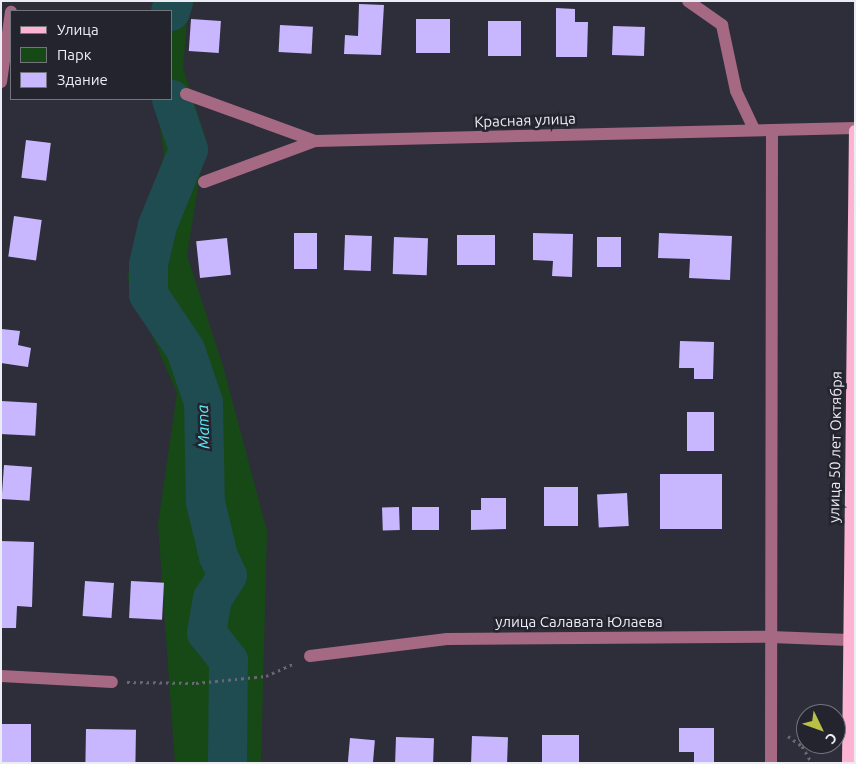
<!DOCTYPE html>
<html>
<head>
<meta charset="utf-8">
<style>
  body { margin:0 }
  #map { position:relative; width:856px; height:764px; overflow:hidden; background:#2d2e39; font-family:Ubuntu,sans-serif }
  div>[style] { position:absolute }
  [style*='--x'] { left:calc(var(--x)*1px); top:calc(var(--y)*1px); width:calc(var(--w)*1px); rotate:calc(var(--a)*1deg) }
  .green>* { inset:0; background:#174916 }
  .river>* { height:39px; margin:-19.5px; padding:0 19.5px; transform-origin:19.5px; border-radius:19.5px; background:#1e4c50 }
  .building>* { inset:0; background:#c8b6fe; transform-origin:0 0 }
  .path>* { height:3px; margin-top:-1.5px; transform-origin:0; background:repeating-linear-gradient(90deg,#676872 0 2.5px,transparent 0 6.5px) }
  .minor>* { height:12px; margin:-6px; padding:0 6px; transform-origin:6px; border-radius:6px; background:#a56983 }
  .major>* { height:12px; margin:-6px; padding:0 6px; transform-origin:6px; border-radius:6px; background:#feb3d3 }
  span { translate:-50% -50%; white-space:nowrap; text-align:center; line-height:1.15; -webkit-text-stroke:5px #24242f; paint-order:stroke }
  .street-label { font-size:15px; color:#ececf4 }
  .water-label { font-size:16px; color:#5beffb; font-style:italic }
  .frame { position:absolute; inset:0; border:2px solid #ececf4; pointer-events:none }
  .legend { position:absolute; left:10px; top:10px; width:162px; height:90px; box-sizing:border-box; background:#24242f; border:1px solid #74747e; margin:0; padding:6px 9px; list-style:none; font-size:15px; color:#ececf4 }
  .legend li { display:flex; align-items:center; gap:10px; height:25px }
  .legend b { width:25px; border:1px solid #74747e }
  .north { position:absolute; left:796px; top:704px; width:50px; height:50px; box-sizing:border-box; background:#24242f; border:1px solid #74747e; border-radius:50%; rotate:132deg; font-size:14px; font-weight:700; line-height:20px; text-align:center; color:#ececf4 }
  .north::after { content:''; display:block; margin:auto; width:18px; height:22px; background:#b8c146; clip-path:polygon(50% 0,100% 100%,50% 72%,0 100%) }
</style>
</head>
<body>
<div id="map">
  <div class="green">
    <i style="clip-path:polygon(162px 1px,195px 1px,187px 20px,183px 68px,206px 139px,187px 255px,223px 366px,267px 531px,261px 763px,175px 763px,158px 524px,177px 393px,127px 278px,164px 155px,156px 99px,171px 99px,171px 11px,161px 11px)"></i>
  </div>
  <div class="river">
    <i style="--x:170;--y:11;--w:10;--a:-73"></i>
    <i style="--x:171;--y:99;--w:53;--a:71.2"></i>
    <i style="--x:188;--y:149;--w:82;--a:112.2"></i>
    <i style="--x:157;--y:225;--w:40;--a:103"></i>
    <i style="--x:148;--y:264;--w:30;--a:90"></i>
    <i style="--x:148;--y:294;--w:66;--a:56.1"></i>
    <i style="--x:185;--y:349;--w:56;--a:71.2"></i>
    <i style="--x:203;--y:402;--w:100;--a:88.9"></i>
    <i style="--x:205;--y:502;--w:56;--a:76.5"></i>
    <i style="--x:218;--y:556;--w:21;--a:65"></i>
    <i style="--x:227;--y:575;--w:27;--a:123"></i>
    <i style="--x:212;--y:598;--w:35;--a:100"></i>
    <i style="--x:206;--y:632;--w:36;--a:52"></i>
    <i style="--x:228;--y:660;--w:103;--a:90.6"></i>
  </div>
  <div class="building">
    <i style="clip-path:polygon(359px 4px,384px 5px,381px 55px,344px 54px,345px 35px,358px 36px)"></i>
    <i style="clip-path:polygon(556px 8px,575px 9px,575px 22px,588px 22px,587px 57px,556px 57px)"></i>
    <i style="left:191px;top:19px;width:30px;height:32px;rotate:4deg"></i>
    <i style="left:450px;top:19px;width:34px;height:34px;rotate:90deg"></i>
    <i style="left:488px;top:21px;width:33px;height:35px"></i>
    <i style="left:280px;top:25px;width:33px;height:27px;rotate:3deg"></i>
    <i style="left:613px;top:26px;width:32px;height:29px;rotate:2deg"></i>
    <i style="left:26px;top:140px;width:25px;height:38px;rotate:7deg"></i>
    <i style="left:14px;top:216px;width:28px;height:41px;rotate:8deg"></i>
    <i style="left:294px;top:233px;width:23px;height:36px"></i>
    <i style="clip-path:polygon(533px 233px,573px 234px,572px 277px,552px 276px,553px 261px,533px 260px)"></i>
    <i style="clip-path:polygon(659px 233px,732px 236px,730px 280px,689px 278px,690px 259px,658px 258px)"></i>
    <i style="left:345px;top:235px;width:27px;height:35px;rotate:2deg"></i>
    <i style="left:457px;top:235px;width:38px;height:30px"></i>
    <i style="left:394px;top:237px;width:34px;height:37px;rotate:2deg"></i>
    <i style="left:597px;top:237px;width:24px;height:30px"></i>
    <i style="left:227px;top:238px;width:37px;height:31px;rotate:84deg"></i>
    <i style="clip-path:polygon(2px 329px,20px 331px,18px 345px,31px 348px,28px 367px,1px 363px)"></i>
    <i style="clip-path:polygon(680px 341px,714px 342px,713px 379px,694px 379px,694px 368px,679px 368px)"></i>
    <i style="left:1px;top:401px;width:36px;height:33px;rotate:3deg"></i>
    <i style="left:687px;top:412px;width:27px;height:39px"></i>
    <i style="left:4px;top:465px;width:28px;height:34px;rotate:4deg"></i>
    <i style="left:660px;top:474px;width:62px;height:55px"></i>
    <i style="left:544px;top:487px;width:34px;height:39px"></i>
    <i style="left:627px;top:493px;width:33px;height:30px;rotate:87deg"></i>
    <i style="clip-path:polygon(481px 498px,506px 498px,506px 529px,471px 530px,471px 510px,481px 510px)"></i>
    <i style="left:399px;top:507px;width:23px;height:17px;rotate:88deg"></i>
    <i style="left:412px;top:507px;width:27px;height:23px"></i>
    <i style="clip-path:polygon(1px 541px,34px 542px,32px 607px,17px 606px,16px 628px,1px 628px)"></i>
    <i style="left:85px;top:581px;width:29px;height:35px;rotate:4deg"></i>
    <i style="left:131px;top:581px;width:33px;height:37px;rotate:3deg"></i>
    <i style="left:1px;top:724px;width:30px;height:38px"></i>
    <i style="clip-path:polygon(679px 728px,714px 728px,714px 763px,694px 763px,694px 752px,679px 752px)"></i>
    <i style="left:86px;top:729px;width:50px;height:34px;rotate:1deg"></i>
    <i style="left:542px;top:735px;width:37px;height:28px"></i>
    <i style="left:472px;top:736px;width:36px;height:27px;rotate:2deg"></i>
    <i style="left:396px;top:737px;width:38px;height:26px;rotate:2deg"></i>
    <i style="left:350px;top:738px;width:25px;height:25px;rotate:5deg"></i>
  </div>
  <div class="path">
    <i style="--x:127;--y:682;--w:69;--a:0.8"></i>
    <i style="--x:196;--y:683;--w:70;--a:-5.7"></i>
    <i style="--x:266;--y:676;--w:32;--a:-24"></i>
    <i style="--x:788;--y:736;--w:17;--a:36"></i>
    <i style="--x:802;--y:746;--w:20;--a:60"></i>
  </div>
  <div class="minor">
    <i style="--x:688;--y:1;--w:42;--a:35.2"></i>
    <i style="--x:722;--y:25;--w:67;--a:78"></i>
    <i style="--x:736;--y:91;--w:42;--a:64.7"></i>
    <i style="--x:1;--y:82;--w:71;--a:-81.9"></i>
    <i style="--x:186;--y:94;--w:137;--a:20"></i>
    <i style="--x:204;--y:182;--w:118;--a:-20.3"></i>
    <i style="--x:315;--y:141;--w:540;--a:-1.38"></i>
    <i style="--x:310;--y:656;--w:138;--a:-7.1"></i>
    <i style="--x:447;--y:639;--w:324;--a:-0.4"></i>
    <i style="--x:771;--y:637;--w:78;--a:2.2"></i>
    <i style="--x:1;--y:676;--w:111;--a:3.1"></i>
    <i style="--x:771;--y:763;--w:633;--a:-89.91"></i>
  </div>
  <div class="major">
    <i style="--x:848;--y:763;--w:632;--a:-89.37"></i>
  </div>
  <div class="street-label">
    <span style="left:525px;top:120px;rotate:-2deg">Красная улица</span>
    <span style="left:835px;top:447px;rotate:-89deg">улица 50 лет Октября</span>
    <span style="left:579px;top:622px">улица Салавата Юлаева</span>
  </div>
  <div class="water-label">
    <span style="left:203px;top:427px;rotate:-92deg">Мата</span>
  </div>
  <div class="frame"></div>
  <ul class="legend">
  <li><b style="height:6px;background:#feb3d3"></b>Улица</li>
  <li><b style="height:14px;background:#174916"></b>Парк</li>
  <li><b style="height:14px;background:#c8b6fe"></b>Здание</li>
  </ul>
  <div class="north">С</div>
</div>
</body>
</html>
